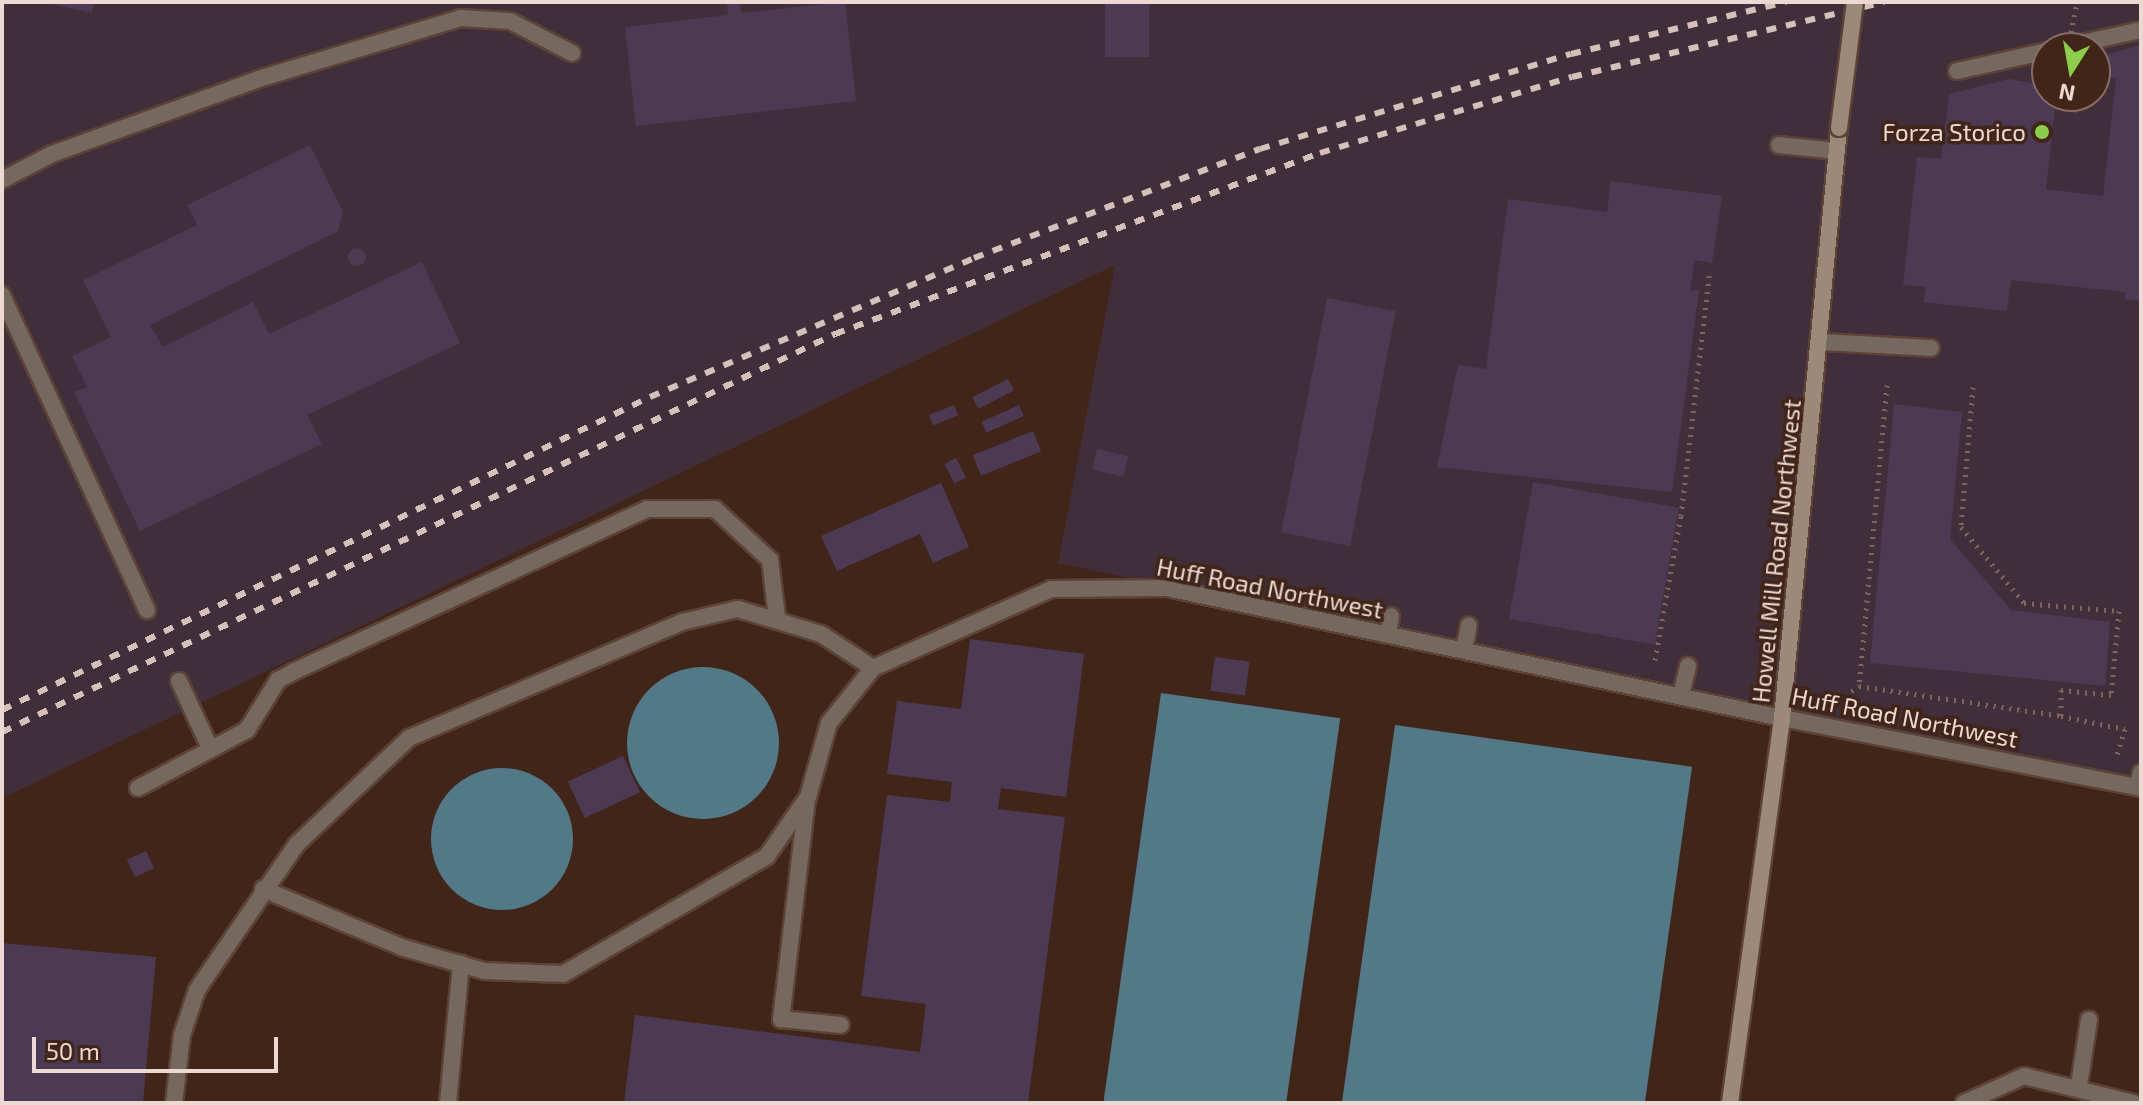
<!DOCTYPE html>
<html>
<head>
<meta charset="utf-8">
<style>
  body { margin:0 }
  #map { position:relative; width:2143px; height:1105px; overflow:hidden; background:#422519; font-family:"Exo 2",sans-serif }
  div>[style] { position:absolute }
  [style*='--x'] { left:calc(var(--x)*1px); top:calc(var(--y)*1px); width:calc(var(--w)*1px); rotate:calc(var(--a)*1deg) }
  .commercial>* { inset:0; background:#402f3a }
  .water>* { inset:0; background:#527987; transform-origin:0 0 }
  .round { border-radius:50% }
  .building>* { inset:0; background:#4c3a54; transform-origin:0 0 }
  .path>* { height:5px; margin-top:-2.5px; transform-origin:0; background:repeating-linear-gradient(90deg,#7f655b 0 2px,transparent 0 8px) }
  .roads { filter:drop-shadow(2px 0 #5d4236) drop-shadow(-2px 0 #5d4236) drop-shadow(0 2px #5d4236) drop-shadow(0 -2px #5d4236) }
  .service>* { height:16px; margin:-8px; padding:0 8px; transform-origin:8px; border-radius:8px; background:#75695f }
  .minor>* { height:16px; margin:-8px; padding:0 8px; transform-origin:8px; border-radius:8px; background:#75695f }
  .secondary>* { height:16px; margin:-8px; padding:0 8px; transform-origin:8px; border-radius:8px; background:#9d897a }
  .rail>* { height:6px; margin-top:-3px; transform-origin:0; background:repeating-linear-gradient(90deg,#d5c1b9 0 10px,transparent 0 20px) }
  .path-bridge>* { height:5px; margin-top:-2.5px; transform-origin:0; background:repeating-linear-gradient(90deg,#7f655b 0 2px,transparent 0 8px) }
  .bridges { filter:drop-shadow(2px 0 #5d4236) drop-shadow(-2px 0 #5d4236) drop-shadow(0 2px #5d4236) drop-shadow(0 -2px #5d4236) }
  .secondary-bridge>* { height:16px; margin:-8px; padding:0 8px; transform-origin:8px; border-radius:8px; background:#9d897a }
  .dots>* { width:22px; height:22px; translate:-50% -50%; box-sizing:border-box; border:4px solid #422519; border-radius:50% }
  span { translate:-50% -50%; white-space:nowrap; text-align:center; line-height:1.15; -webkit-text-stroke:7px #422519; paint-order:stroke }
  .poi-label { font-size:24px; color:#ecd9d1 }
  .right { translate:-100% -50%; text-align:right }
  .street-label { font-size:24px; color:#ecd9d1 }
  .frame { position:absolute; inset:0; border:4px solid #ecd9d1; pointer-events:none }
  .north { position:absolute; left:2031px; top:32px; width:80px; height:80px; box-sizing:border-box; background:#422519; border:2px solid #866d63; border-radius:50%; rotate:191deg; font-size:22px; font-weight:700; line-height:32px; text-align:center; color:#ecd9d1 }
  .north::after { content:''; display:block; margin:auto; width:28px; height:36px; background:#89cf48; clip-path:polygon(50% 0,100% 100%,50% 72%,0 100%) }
  .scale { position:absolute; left:32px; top:1037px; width:246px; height:36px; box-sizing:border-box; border:4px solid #ecd9d1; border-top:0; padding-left:10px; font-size:24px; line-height:28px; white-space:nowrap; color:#ecd9d1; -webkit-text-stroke:6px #422519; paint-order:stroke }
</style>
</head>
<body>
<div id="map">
  <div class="commercial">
    <i style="clip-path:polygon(evenodd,2px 2px,2141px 2px,2141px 786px,1058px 563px,1115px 265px,2px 798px,2px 2px,2047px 48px,2095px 48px,2095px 96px,2047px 96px,2047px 48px)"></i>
  </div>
  <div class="water">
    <i class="round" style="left:627px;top:667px;width:152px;height:152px"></i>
    <i style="left:1161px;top:693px;width:181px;height:414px;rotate:8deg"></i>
    <i style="left:1395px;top:725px;width:300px;height:381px;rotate:8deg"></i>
    <i class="round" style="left:431px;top:768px;width:142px;height:142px"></i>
  </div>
  <div class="building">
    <i style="clip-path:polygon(44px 2px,94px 2px,92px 13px)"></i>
    <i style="clip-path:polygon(727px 2px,740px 2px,741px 13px,845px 2px,856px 101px,636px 126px,625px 27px,728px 15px)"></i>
    <i style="left:1105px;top:2px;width:44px;height:55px"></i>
    <i style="clip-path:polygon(2141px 45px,2141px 301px,2125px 299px,2125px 292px,2011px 280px,2007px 311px,1923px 302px,1926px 287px,1903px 285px,1917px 157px,1941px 159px,1949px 94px,2009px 79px,2047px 86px,2047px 96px,2079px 96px,2077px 114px,2055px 107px,2046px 189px,2103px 196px,2116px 78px,2101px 77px,2095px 92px,2095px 58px)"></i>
    <i style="clip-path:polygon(310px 145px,343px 212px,338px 231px,150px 325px,163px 347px,253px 302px,269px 334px,422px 262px,460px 343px,307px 415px,322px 444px,140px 531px,74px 392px,87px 387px,72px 356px,111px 337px,83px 280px,197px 225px,187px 205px)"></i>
    <i style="clip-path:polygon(1611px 181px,1722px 196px,1712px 263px,1695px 260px,1690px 290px,1699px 291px,1672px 492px,1437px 467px,1458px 365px,1486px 369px,1508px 199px,1607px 212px)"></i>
    <i class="round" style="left:348px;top:248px;width:18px;height:18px"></i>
    <i style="left:1327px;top:298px;width:70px;height:239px;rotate:11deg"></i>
    <i style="left:1008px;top:379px;width:13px;height:40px;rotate:63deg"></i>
    <i style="clip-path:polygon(1894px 404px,1962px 412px,1950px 539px,2011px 610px,2110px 622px,2105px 686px,1870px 663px)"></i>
    <i style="left:954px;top:405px;width:11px;height:27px;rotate:68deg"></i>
    <i style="left:1019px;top:405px;width:12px;height:41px;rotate:66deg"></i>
    <i style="left:1033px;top:431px;width:22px;height:65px;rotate:68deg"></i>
    <i style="left:1097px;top:449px;width:32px;height:21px;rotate:13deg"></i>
    <i style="left:956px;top:458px;width:22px;height:13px;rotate:63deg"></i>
    <i style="left:1533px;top:482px;width:148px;height:139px;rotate:10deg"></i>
    <i style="clip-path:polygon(941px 483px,969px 547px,933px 563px,920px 534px,837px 571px,821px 536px)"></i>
    <i style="clip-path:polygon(970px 639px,1084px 654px,1066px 797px,1001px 788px,998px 809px,1065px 817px,1028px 1103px,624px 1103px,635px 1015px,920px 1052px,926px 1004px,861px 996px,887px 795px,950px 802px,952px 782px,887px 774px,897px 701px,961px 709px)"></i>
    <i style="left:1215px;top:657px;width:35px;height:34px;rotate:8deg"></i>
    <i style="left:623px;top:756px;width:40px;height:61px;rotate:65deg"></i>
    <i style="left:146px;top:851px;width:19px;height:21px;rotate:65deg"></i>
    <i style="clip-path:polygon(2px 943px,156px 957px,143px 1103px,2px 1103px)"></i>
  </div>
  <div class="path">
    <i style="--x:1887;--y:385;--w:302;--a:95.3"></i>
    <i style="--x:1859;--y:686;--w:204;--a:8.4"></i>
    <i style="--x:1973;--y:387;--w:141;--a:94.9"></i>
    <i style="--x:1961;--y:527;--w:99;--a:50.3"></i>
    <i style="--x:2024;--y:603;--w:95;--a:4.8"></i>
    <i style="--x:2119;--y:611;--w:84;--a:95.4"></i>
    <i style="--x:2111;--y:695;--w:50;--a:-174.3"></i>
    <i style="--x:2061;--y:690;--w:26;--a:90"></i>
    <i style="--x:2061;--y:716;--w:65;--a:11.5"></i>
    <i style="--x:2125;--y:729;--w:28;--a:107"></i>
    <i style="--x:1655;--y:660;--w:146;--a:-79.8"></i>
    <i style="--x:1681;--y:516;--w:242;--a:-83.3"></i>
    <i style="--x:1845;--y:696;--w:17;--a:-36"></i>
  </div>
  <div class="roads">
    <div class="service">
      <i style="--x:2059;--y:48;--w:84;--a:-12.4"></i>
      <i style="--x:1957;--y:71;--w:92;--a:-12.5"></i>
      <i style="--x:1779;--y:145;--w:58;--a:5.9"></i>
      <i style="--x:2;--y:180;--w:56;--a:-27.5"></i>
      <i style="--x:52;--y:154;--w:226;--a:-19.9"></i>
      <i style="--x:265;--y:77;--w:204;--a:-16.8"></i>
      <i style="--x:460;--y:18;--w:50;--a:3.4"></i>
      <i style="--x:510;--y:21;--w:70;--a:27.3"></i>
      <i style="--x:2;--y:295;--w:347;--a:65.3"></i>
      <i style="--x:1821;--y:342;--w:110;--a:3.1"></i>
      <i style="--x:1388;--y:635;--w:19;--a:-81"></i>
      <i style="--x:1464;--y:650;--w:25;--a:-79"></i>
      <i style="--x:179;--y:681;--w:74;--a:65.2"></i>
      <i style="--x:1681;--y:696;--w:31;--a:-77"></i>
      <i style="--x:2137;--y:787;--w:15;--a:-74"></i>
      <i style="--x:138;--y:788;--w:123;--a:-28"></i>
      <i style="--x:247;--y:730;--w:59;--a:-58.2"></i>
      <i style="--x:278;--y:680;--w:19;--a:-28"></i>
      <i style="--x:295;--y:671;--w:387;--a:-24.7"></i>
      <i style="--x:647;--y:509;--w:68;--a:0"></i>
      <i style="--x:715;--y:509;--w:75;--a:42.8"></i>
      <i style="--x:770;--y:560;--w:57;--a:83"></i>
      <i style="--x:807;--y:799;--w:222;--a:96.7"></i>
      <i style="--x:781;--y:1019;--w:60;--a:5.7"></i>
      <i style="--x:263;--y:889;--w:153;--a:22.7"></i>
      <i style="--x:404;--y:948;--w:83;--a:16"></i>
      <i style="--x:484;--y:971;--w:79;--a:2.2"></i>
      <i style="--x:563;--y:974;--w:236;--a:-30"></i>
      <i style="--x:767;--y:856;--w:72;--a:-55.2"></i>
      <i style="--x:808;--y:797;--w:77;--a:-74.2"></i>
      <i style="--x:829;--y:723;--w:70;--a:-51.3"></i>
      <i style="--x:873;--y:668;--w:195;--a:-23.9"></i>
      <i style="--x:1051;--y:589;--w:116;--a:-0.5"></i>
      <i style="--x:1167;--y:588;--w:629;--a:11.94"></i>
      <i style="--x:2079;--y:1085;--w:66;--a:-81.3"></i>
      <i style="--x:174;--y:1103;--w:68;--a:-83.3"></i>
      <i style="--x:182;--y:1035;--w:47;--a:-71.6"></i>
      <i style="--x:197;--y:990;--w:177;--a:-55.6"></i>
      <i style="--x:297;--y:844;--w:154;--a:-43.4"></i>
      <i style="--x:409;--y:738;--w:297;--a:-23"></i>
      <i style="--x:682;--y:622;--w:57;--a:-13.1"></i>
      <i style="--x:738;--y:609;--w:87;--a:16.8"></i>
      <i style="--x:821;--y:634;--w:62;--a:33.2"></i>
      <i style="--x:448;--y:1103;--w:140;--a:-84.7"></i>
      <i style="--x:1964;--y:1103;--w:66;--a:-24.2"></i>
      <i style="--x:2024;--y:1076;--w:113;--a:13.8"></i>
    </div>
    <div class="minor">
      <i style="--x:1782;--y:718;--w:366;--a:11"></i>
    </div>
    <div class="secondary">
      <i style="--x:1730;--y:1103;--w:388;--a:-82.3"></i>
      <i style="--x:1782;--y:718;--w:593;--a:-84.48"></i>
    </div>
  </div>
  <div class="rail">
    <i style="--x:2;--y:710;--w:720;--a:-25.78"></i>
    <i style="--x:650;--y:397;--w:353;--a:-23.2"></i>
    <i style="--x:974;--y:258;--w:306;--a:-20.9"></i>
    <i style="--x:1260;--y:149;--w:325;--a:-17"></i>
    <i style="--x:1571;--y:54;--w:221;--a:-13.6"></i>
    <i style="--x:2;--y:732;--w:923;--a:-25.54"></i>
    <i style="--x:835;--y:334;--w:518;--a:-20.47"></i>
    <i style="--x:1320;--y:153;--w:263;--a:-16.8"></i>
    <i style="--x:1572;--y:77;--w:321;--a:-13.5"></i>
  </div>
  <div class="path-bridge">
    <i style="--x:2068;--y:48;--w:47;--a:-78.9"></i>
  </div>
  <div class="bridges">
    <div class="secondary-bridge">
      <i style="--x:1839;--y:128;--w:127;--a:-82.8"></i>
    </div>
  </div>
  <div class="dots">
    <i style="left:2042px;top:132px;background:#89cf48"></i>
  </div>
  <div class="poi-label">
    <span class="right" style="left:2026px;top:132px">Forza Storico</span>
  </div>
  <div class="street-label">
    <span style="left:1776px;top:551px;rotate:-84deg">Howell Mill Road Northwest</span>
    <span style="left:1270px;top:588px;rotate:11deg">Huff Road Northwest</span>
    <span style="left:1905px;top:717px;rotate:11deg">Huff Road Northwest</span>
  </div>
  <div class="frame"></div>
  <div class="north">N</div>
  <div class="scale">50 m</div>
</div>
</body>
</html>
